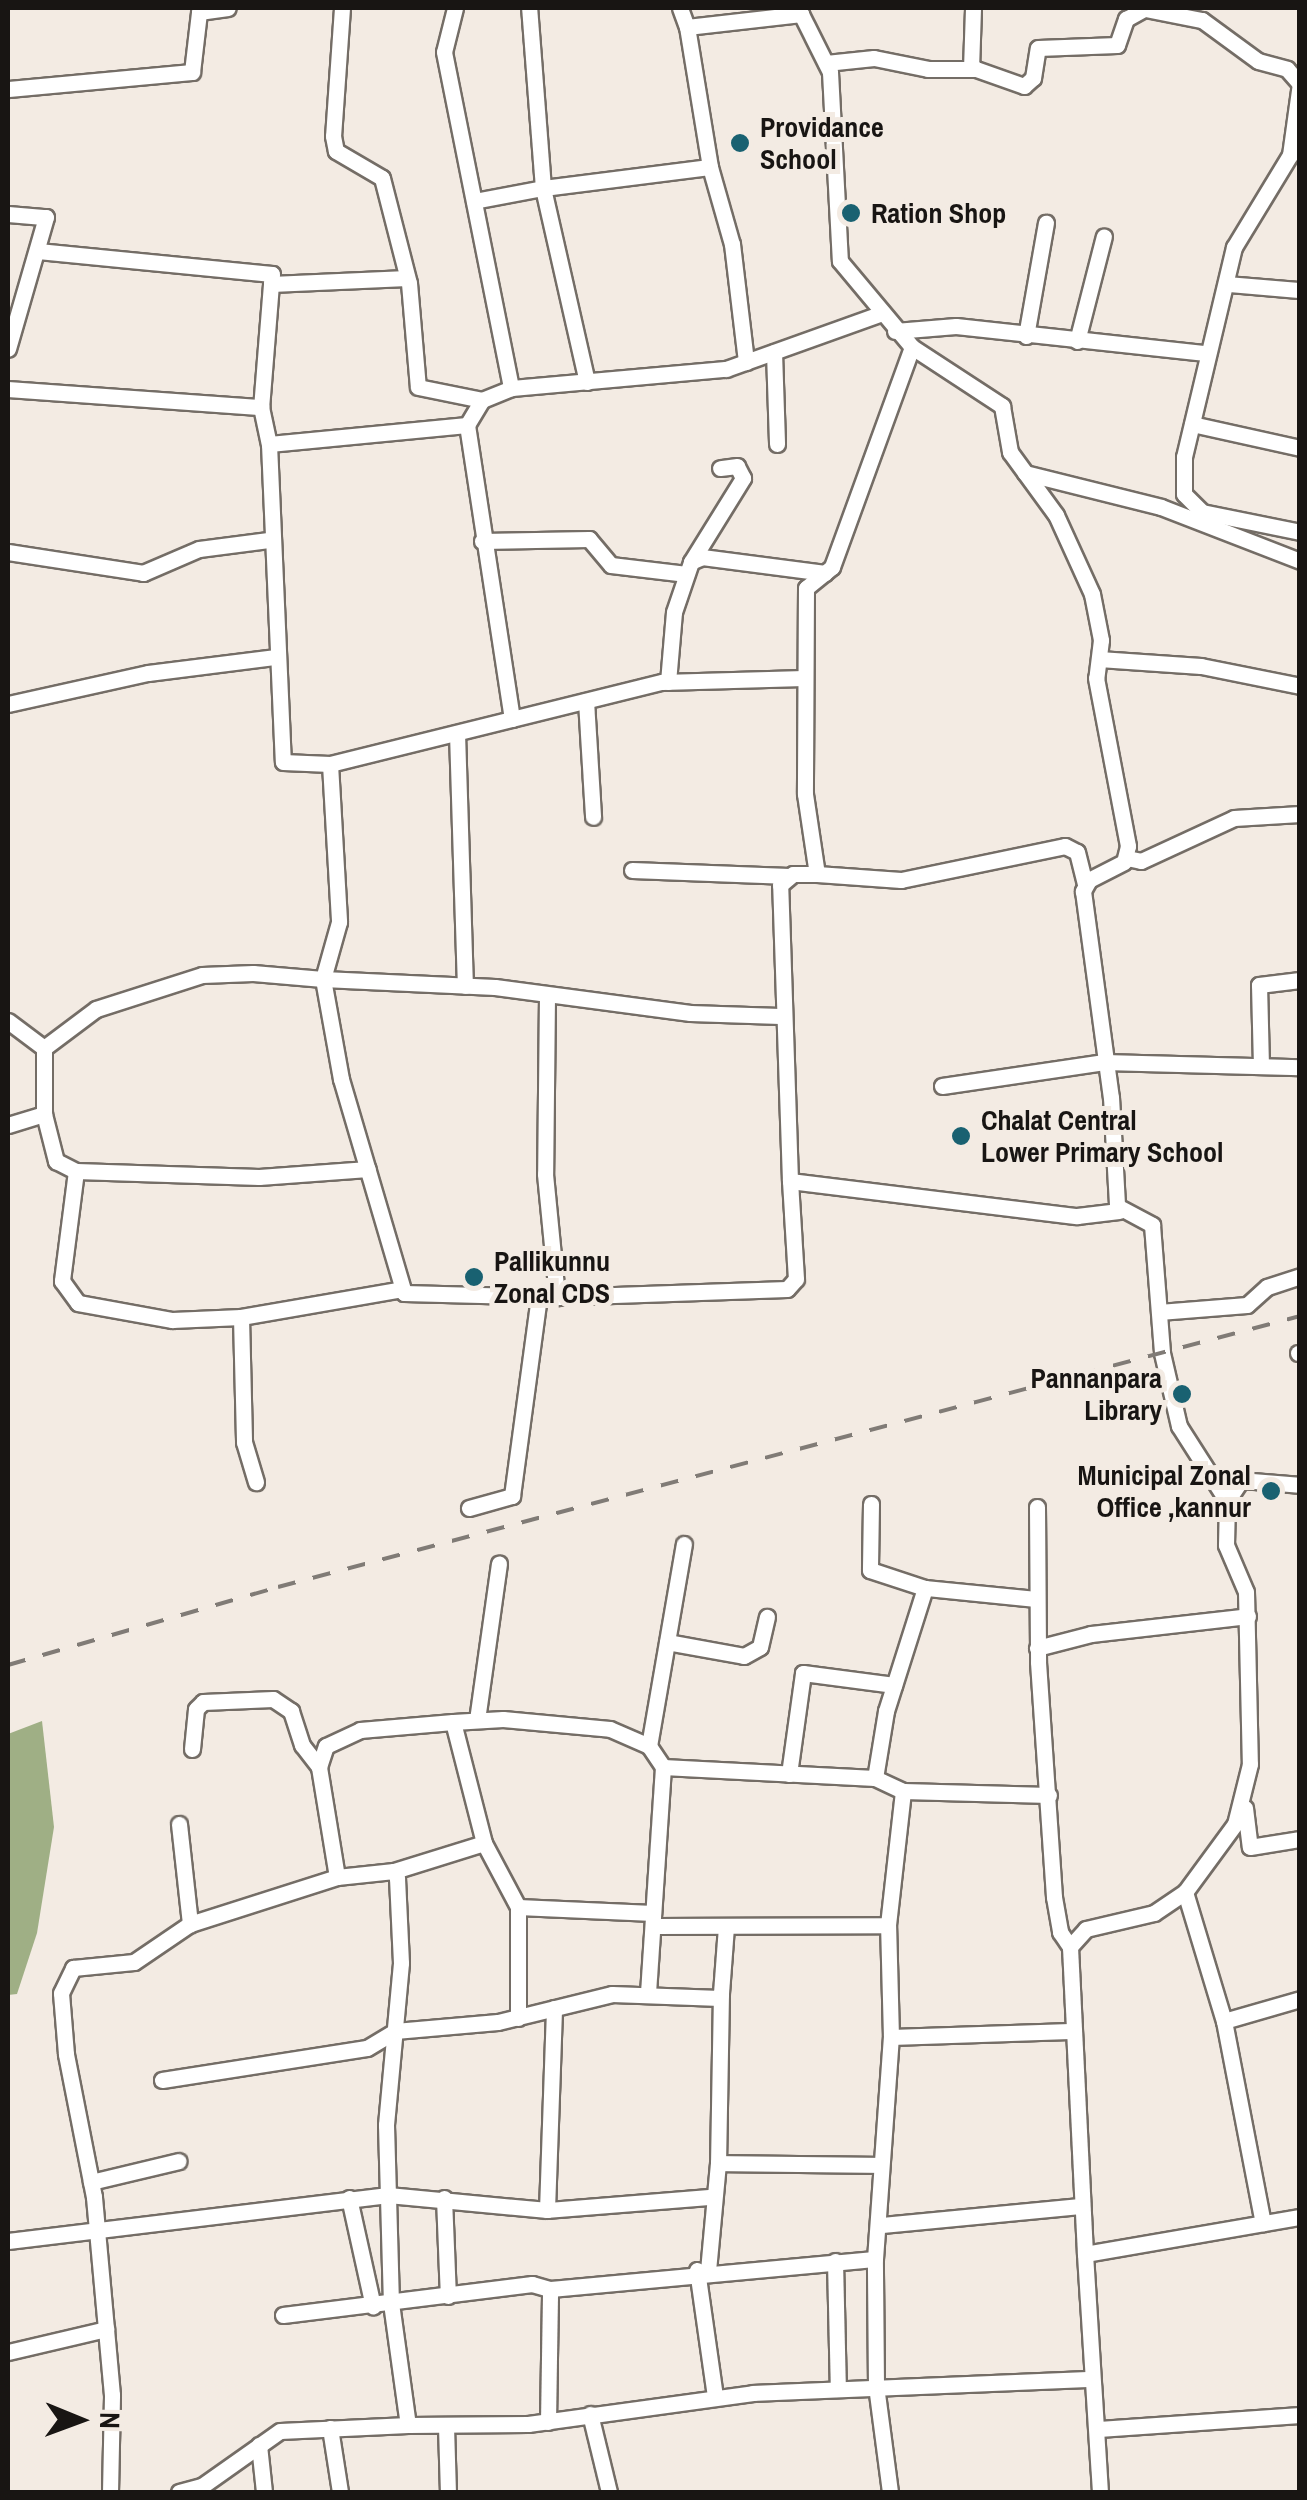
<!DOCTYPE html>
<html>
<head>
<meta charset="utf-8">
<style>
  body { margin:0 }
  #map { position:relative; width:1307px; height:2500px; overflow:hidden; background:#f3ebe3; font-family:"Archivo Narrow",sans-serif }
  div>[style] { position:absolute }
  [style*='--x'] { left:calc(var(--x)*1px); top:calc(var(--y)*1px); width:calc(var(--w)*1px); rotate:calc(var(--a)*1deg) }
  .water>* { inset:0; background:#9faf85 }
  .roads { filter:drop-shadow(2px 0 #746d66) drop-shadow(-2px 0 #746d66) drop-shadow(0 2px #746d66) drop-shadow(0 -2px #746d66) }
  .street>* { height:15px; margin:-7.5px; padding:0 7.5px; transform-origin:7.5px; border-radius:7.5px; background:#fff }
  .rail>* { height:4px; margin-top:-2px; transform-origin:0; background:repeating-linear-gradient(90deg,#807b76 0 18px,transparent 0 36px) }
  .dots>* { width:28px; height:28px; translate:-50% -50%; box-sizing:border-box; border:5px solid #f3ebe3; border-radius:50% }
  span { translate:-50% -50%; white-space:nowrap; text-align:center; line-height:1.15; -webkit-text-stroke:10px #f3ebe3; paint-order:stroke }
  .poi-label { font-size:28px; color:#181513; font-weight:700 }
  .left { translate:0 -50%; text-align:left }
  .right { translate:-100% -50%; text-align:right }
  .frame { position:absolute; inset:0; border:10px solid #181513; pointer-events:none }
  .north { position:absolute; left:30px; top:2370px; width:100px; height:100px; -webkit-text-stroke:8px #f3ebe3; paint-order:stroke; rotate:91deg; font-size:28px; font-weight:700; line-height:40px; text-align:center; color:#181513 }
  .north::after { content:''; display:block; margin:auto; width:35px; height:45px; background:#181513; clip-path:polygon(50% 0,100% 100%,50% 72%,0 100%) }
</style>
</head>
<body>
<div id="map">
  <div class="water">
    <i style="clip-path:polygon(42px 1721px,54px 1827px,37px 1933px,17px 1994px,8px 1995px,8px 1734px)"></i>
  </div>
  <div class="roads">
    <div class="street">
      <i style="--x:342;--y:8;--w:128;--a:94"></i>
      <i style="--x:333;--y:136;--w:15;--a:79"></i>
      <i style="--x:336;--y:151;--w:53;--a:30.4"></i>
      <i style="--x:382;--y:178;--w:108;--a:75.6"></i>
      <i style="--x:409;--y:283;--w:104;--a:85.1"></i>
      <i style="--x:418;--y:387;--w:65;--a:11.5"></i>
      <i style="--x:455;--y:8;--w:45;--a:104"></i>
      <i style="--x:444;--y:52;--w:343;--a:78.7"></i>
      <i style="--x:680;--y:8;--w:20;--a:70"></i>
      <i style="--x:687;--y:27;--w:115;--a:-6.5"></i>
      <i style="--x:801;--y:14;--w:65;--a:63.4"></i>
      <i style="--x:830;--y:72;--w:189;--a:87"></i>
      <i style="--x:840;--y:261;--w:112;--a:50.1"></i>
      <i style="--x:912;--y:347;--w:234;--a:110"></i>
      <i style="--x:832;--y:567;--w:33;--a:141"></i>
      <i style="--x:806;--y:588;--w:206;--a:90.3"></i>
      <i style="--x:805;--y:794;--w:81;--a:81.5"></i>
      <i style="--x:817;--y:874;--w:84;--a:4.1"></i>
      <i style="--x:901;--y:880;--w:167;--a:-11.7"></i>
      <i style="--x:1065;--y:846;--w:13;--a:27"></i>
      <i style="--x:1077;--y:852;--w:34;--a:76"></i>
      <i style="--x:1140;--y:8;--w:63;--a:11"></i>
      <i style="--x:1202;--y:20;--w:69;--a:36.2"></i>
      <i style="--x:1258;--y:61;--w:30;--a:15"></i>
      <i style="--x:1287;--y:69;--w:18;--a:49"></i>
      <i style="--x:826;--y:63;--w:48;--a:-5.9"></i>
      <i style="--x:874;--y:58;--w:55;--a:11.5"></i>
      <i style="--x:928;--y:69;--w:48;--a:0"></i>
      <i style="--x:976;--y:69;--w:51;--a:19.5"></i>
      <i style="--x:1024;--y:86;--w:12;--a:-42"></i>
      <i style="--x:1033;--y:78;--w:30;--a:-81"></i>
      <i style="--x:1038;--y:48;--w:79;--a:-2.2"></i>
      <i style="--x:1117;--y:45;--w:28;--a:-71"></i>
      <i style="--x:1126;--y:19;--w:18;--a:-29"></i>
      <i style="--x:971;--y:69;--w:61;--a:-88.1"></i>
      <i style="--x:1300;--y:83;--w:73;--a:97.9"></i>
      <i style="--x:1290;--y:155;--w:108;--a:121.3"></i>
      <i style="--x:1234;--y:247;--w:216;--a:103.4"></i>
      <i style="--x:1184;--y:457;--w:37;--a:90"></i>
      <i style="--x:1184;--y:494;--w:25;--a:45"></i>
      <i style="--x:1202;--y:512;--w:100;--a:11.5"></i>
      <i style="--x:8;--y:89;--w:185;--a:-5.3"></i>
      <i style="--x:192;--y:72;--w:60;--a:-83.3"></i>
      <i style="--x:199;--y:12;--w:29;--a:-8"></i>
      <i style="--x:710;--y:167;--w:80;--a:74.1"></i>
      <i style="--x:732;--y:244;--w:119;--a:83.2"></i>
      <i style="--x:474;--y:201;--w:70;--a:-10.7"></i>
      <i style="--x:543;--y:188;--w:181;--a:-94.4"></i>
      <i style="--x:8;--y:214;--w:38;--a:5"></i>
      <i style="--x:46;--y:217;--w:137;--a:106.1"></i>
      <i style="--x:38;--y:251;--w:235;--a:5.6"></i>
      <i style="--x:272;--y:274;--w:10;--a:96"></i>
      <i style="--x:271;--y:284;--w:136;--a:-2.5"></i>
      <i style="--x:271;--y:284;--w:123;--a:94.6"></i>
      <i style="--x:261;--y:407;--w:38;--a:78"></i>
      <i style="--x:269;--y:444;--w:318;--a:87.5"></i>
      <i style="--x:283;--y:762;--w:47;--a:2.4"></i>
      <i style="--x:330;--y:764;--w:342;--a:-13.9"></i>
      <i style="--x:662;--y:682;--w:142;--a:-1.6"></i>
      <i style="--x:1228;--y:284;--w:72;--a:4.8"></i>
      <i style="--x:895;--y:331;--w:61;--a:-4.7"></i>
      <i style="--x:956;--y:326;--w:251;--a:6.2"></i>
      <i style="--x:1026;--y:336;--w:115;--a:-80"></i>
      <i style="--x:1077;--y:341;--w:108;--a:-75.6"></i>
      <i style="--x:912;--y:347;--w:108;--a:33.2"></i>
      <i style="--x:1002;--y:406;--w:47;--a:80.1"></i>
      <i style="--x:1010;--y:452;--w:78;--a:53.9"></i>
      <i style="--x:1056;--y:515;--w:87;--a:65.5"></i>
      <i style="--x:1092;--y:594;--w:47;--a:78.9"></i>
      <i style="--x:1101;--y:640;--w:38;--a:97"></i>
      <i style="--x:1096;--y:678;--w:171;--a:79.2"></i>
      <i style="--x:1128;--y:846;--w:16;--a:104"></i>
      <i style="--x:1124;--y:862;--w:39;--a:153"></i>
      <i style="--x:1089;--y:880;--w:13;--a:119"></i>
      <i style="--x:1083;--y:891;--w:208;--a:82.3"></i>
      <i style="--x:1111;--y:1097;--w:109;--a:86.8"></i>
      <i style="--x:1117;--y:1206;--w:40;--a:28"></i>
      <i style="--x:1152;--y:1225;--w:128;--a:85.5"></i>
      <i style="--x:1162;--y:1353;--w:75;--a:76.9"></i>
      <i style="--x:1179;--y:1426;--w:89;--a:57.4"></i>
      <i style="--x:1227;--y:1501;--w:44;--a:91.3"></i>
      <i style="--x:1226;--y:1545;--w:51;--a:66.9"></i>
      <i style="--x:1246;--y:1592;--w:172;--a:88.7"></i>
      <i style="--x:1250;--y:1764;--w:62;--a:104"></i>
      <i style="--x:1235;--y:1824;--w:84;--a:126.3"></i>
      <i style="--x:1185;--y:1892;--w:37;--a:146"></i>
      <i style="--x:1154;--y:1913;--w:70;--a:166.8"></i>
      <i style="--x:1086;--y:1929;--w:24;--a:132"></i>
      <i style="--x:774;--y:352;--w:92;--a:88.1"></i>
      <i style="--x:587;--y:382;--w:199;--a:-102.8"></i>
      <i style="--x:543;--y:188;--w:168;--a:-7.2"></i>
      <i style="--x:710;--y:167;--w:142;--a:-99.3"></i>
      <i style="--x:8;--y:389;--w:254;--a:4.1"></i>
      <i style="--x:1192;--y:424;--w:111;--a:12.5"></i>
      <i style="--x:269;--y:444;--w:199;--a:-5.5"></i>
      <i style="--x:1025;--y:473;--w:140;--a:14"></i>
      <i style="--x:1161;--y:507;--w:149;--a:21.2"></i>
      <i style="--x:482;--y:541;--w:107;--a:-1.1"></i>
      <i style="--x:589;--y:539;--w:34;--a:50"></i>
      <i style="--x:611;--y:565;--w:76;--a:6.8"></i>
      <i style="--x:8;--y:552;--w:137;--a:8.8"></i>
      <i style="--x:143;--y:573;--w:61;--a:-23.2"></i>
      <i style="--x:199;--y:549;--w:70;--a:-7.4"></i>
      <i style="--x:691;--y:562;--w:99;--a:-58.2"></i>
      <i style="--x:743;--y:478;--w:13;--a:-117"></i>
      <i style="--x:737;--y:466;--w:17;--a:173"></i>
      <i style="--x:1099;--y:659;--w:102;--a:3.9"></i>
      <i style="--x:1201;--y:666;--w:101;--a:11.4"></i>
      <i style="--x:668;--y:682;--w:70;--a:-85.1"></i>
      <i style="--x:674;--y:612;--w:53;--a:-71.2"></i>
      <i style="--x:691;--y:562;--w:12;--a:-24"></i>
      <i style="--x:702;--y:557;--w:124;--a:7.4"></i>
      <i style="--x:586;--y:701;--w:116;--a:86.5"></i>
      <i style="--x:8;--y:704;--w:143;--a:-12.5"></i>
      <i style="--x:148;--y:673;--w:127;--a:-7.2"></i>
      <i style="--x:512;--y:719;--w:297;--a:-98.7"></i>
      <i style="--x:467;--y:425;--w:29;--a:-59"></i>
      <i style="--x:482;--y:400;--w:31;--a:-22"></i>
      <i style="--x:511;--y:388;--w:216;--a:-5.1"></i>
      <i style="--x:726;--y:369;--w:166;--a:-19.7"></i>
      <i style="--x:457;--y:733;--w:253;--a:88.2"></i>
      <i style="--x:330;--y:764;--w:158;--a:86.7"></i>
      <i style="--x:339;--y:922;--w:59;--a:105.7"></i>
      <i style="--x:323;--y:979;--w:172;--a:2.7"></i>
      <i style="--x:495;--y:987;--w:197;--a:7.6"></i>
      <i style="--x:690;--y:1013;--w:90;--a:1.9"></i>
      <i style="--x:1127;--y:858;--w:14;--a:12"></i>
      <i style="--x:1141;--y:861;--w:102;--a:-24.8"></i>
      <i style="--x:1234;--y:818;--w:66;--a:-3.5"></i>
      <i style="--x:632;--y:870;--w:157;--a:2.2"></i>
      <i style="--x:547;--y:996;--w:178;--a:90.6"></i>
      <i style="--x:545;--y:1174;--w:124;--a:84.4"></i>
      <i style="--x:8;--y:1021;--w:45;--a:36.9"></i>
      <i style="--x:1261;--y:1066;--w:81;--a:-91.4"></i>
      <i style="--x:1259;--y:985;--w:41;--a:-7"></i>
      <i style="--x:942;--y:1086;--w:164;--a:-8.4"></i>
      <i style="--x:1104;--y:1062;--w:196;--a:1.5"></i>
      <i style="--x:44;--y:1114;--w:49;--a:75.7"></i>
      <i style="--x:56;--y:1161;--w:22;--a:27"></i>
      <i style="--x:76;--y:1171;--w:183;--a:1.9"></i>
      <i style="--x:259;--y:1177;--w:109;--a:-4.2"></i>
      <i style="--x:8;--y:1125;--w:38;--a:-17"></i>
      <i style="--x:44;--y:1114;--w:66;--a:-90"></i>
      <i style="--x:44;--y:1048;--w:65;--a:-36.9"></i>
      <i style="--x:96;--y:1009;--w:111;--a:-17.8"></i>
      <i style="--x:202;--y:975;--w:51;--a:-2.2"></i>
      <i style="--x:253;--y:973;--w:70;--a:4.9"></i>
      <i style="--x:323;--y:979;--w:102;--a:79.8"></i>
      <i style="--x:341;--y:1079;--w:223;--a:73.6"></i>
      <i style="--x:404;--y:1293;--w:153;--a:1.5"></i>
      <i style="--x:557;--y:1297;--w:230;--a:-2"></i>
      <i style="--x:787;--y:1289;--w:13;--a:-48"></i>
      <i style="--x:796;--y:1279;--w:98;--a:-93.5"></i>
      <i style="--x:790;--y:1181;--w:289;--a:7"></i>
      <i style="--x:1077;--y:1216;--w:42;--a:-6.8"></i>
      <i style="--x:76;--y:1171;--w:111;--a:97.3"></i>
      <i style="--x:62;--y:1281;--w:27;--a:54"></i>
      <i style="--x:78;--y:1303;--w:96;--a:10.3"></i>
      <i style="--x:172;--y:1320;--w:69;--a:-2.5"></i>
      <i style="--x:241;--y:1317;--w:159;--a:-9.8"></i>
      <i style="--x:790;--y:1181;--w:296;--a:-91.9"></i>
      <i style="--x:780;--y:885;--w:17;--a:-40"></i>
      <i style="--x:793;--y:874;--w:24;--a:0"></i>
      <i style="--x:1159;--y:1312;--w:88;--a:-4.5"></i>
      <i style="--x:1247;--y:1305;--w:27;--a:-42"></i>
      <i style="--x:1267;--y:1287;--w:35;--a:-18"></i>
      <i style="--x:241;--y:1317;--w:125;--a:88.6"></i>
      <i style="--x:244;--y:1442;--w:42;--a:73.3"></i>
      <i style="--x:1298;--y:1353;--w:2;--a:0"></i>
      <i style="--x:1227;--y:1501;--w:25;--a:-56"></i>
      <i style="--x:1241;--y:1480;--w:59;--a:4.8"></i>
      <i style="--x:871;--y:1504;--w:66;--a:90.9"></i>
      <i style="--x:870;--y:1570;--w:58;--a:18.1"></i>
      <i style="--x:1037;--y:1507;--w:155;--a:89.6"></i>
      <i style="--x:1038;--y:1662;--w:236;--a:86.1"></i>
      <i style="--x:1054;--y:1897;--w:36;--a:80"></i>
      <i style="--x:1060;--y:1932;--w:18;--a:56"></i>
      <i style="--x:1070;--y:1947;--w:307;--a:87.2"></i>
      <i style="--x:1085;--y:2254;--w:218;--a:-9.8"></i>
      <i style="--x:469;--y:1508;--w:45;--a:-15.6"></i>
      <i style="--x:512;--y:1496;--w:201;--a:-82.3"></i>
      <i style="--x:1036;--y:1599;--w:112;--a:-174.3"></i>
      <i style="--x:925;--y:1588;--w:129;--a:107.6"></i>
      <i style="--x:886;--y:1711;--w:68;--a:99.3"></i>
      <i style="--x:875;--y:1778;--w:31;--a:25"></i>
      <i style="--x:903;--y:1791;--w:146;--a:1.6"></i>
      <i style="--x:667;--y:1642;--w:78;--a:10.3"></i>
      <i style="--x:744;--y:1656;--w:18;--a:-29"></i>
      <i style="--x:760;--y:1647;--w:31;--a:-77"></i>
      <i style="--x:1037;--y:1648;--w:56;--a:-14.5"></i>
      <i style="--x:1091;--y:1634;--w:158;--a:-6.5"></i>
      <i style="--x:477;--y:1720;--w:158;--a:-82"></i>
      <i style="--x:453;--y:1722;--w:125;--a:75.6"></i>
      <i style="--x:484;--y:1843;--w:72;--a:62"></i>
      <i style="--x:518;--y:1907;--w:111;--a:90"></i>
      <i style="--x:649;--y:1746;--w:205;--a:-80.2"></i>
      <i style="--x:192;--y:1749;--w:40;--a:-84.3"></i>
      <i style="--x:196;--y:1709;--w:10;--a:-45"></i>
      <i style="--x:203;--y:1702;--w:70;--a:-2.5"></i>
      <i style="--x:273;--y:1699;--w:22;--a:34"></i>
      <i style="--x:291;--y:1711;--w:36;--a:72"></i>
      <i style="--x:302;--y:1745;--w:28;--a:52"></i>
      <i style="--x:663;--y:1767;--w:212;--a:3"></i>
      <i style="--x:789;--y:1774;--w:102;--a:-82.1"></i>
      <i style="--x:803;--y:1673;--w:92;--a:7.5"></i>
      <i style="--x:1245;--y:1808;--w:39;--a:83"></i>
      <i style="--x:1250;--y:1847;--w:51;--a:-9.1"></i>
      <i style="--x:179;--y:1824;--w:101;--a:83.7"></i>
      <i style="--x:394;--y:1871;--w:94;--a:-17.3"></i>
      <i style="--x:337;--y:1877;--w:111;--a:-99.3"></i>
      <i style="--x:319;--y:1767;--w:22;--a:-72"></i>
      <i style="--x:326;--y:1746;--w:38;--a:-25"></i>
      <i style="--x:360;--y:1730;--w:93;--a:-4.9"></i>
      <i style="--x:453;--y:1722;--w:50;--a:-3.4"></i>
      <i style="--x:503;--y:1719;--w:107;--a:5.3"></i>
      <i style="--x:610;--y:1729;--w:43;--a:23.6"></i>
      <i style="--x:649;--y:1746;--w:25;--a:56"></i>
      <i style="--x:663;--y:1767;--w:228;--a:93.8"></i>
      <i style="--x:1185;--y:1892;--w:135;--a:73.2"></i>
      <i style="--x:1224;--y:2021;--w:206;--a:79.1"></i>
      <i style="--x:518;--y:1907;--w:135;--a:2.5"></i>
      <i style="--x:655;--y:1926;--w:233;--a:-0.2"></i>
      <i style="--x:721;--y:1993;--w:67;--a:-85.7"></i>
      <i style="--x:1224;--y:2021;--w:79;--a:-16.1"></i>
      <i style="--x:891;--y:2037;--w:179;--a:-1.9"></i>
      <i style="--x:162;--y:2080;--w:207;--a:-8.9"></i>
      <i style="--x:367;--y:2048;--w:33;--a:-31"></i>
      <i style="--x:395;--y:2031;--w:103;--a:-5"></i>
      <i style="--x:498;--y:2022;--w:117;--a:-13.8"></i>
      <i style="--x:612;--y:1994;--w:108;--a:2.1"></i>
      <i style="--x:720;--y:1998;--w:5;--a:-79"></i>
      <i style="--x:721;--y:1993;--w:170;--a:91"></i>
      <i style="--x:718;--y:2163;--w:107;--a:95.3"></i>
      <i style="--x:718;--y:2163;--w:161;--a:0.7"></i>
      <i style="--x:91;--y:2182;--w:90;--a:-13.4"></i>
      <i style="--x:349;--y:2198;--w:111;--a:77.5"></i>
      <i style="--x:444;--y:2198;--w:98;--a:87.7"></i>
      <i style="--x:547;--y:2210;--w:164;--a:-4.6"></i>
      <i style="--x:882;--y:2225;--w:199;--a:-5.5"></i>
      <i style="--x:8;--y:2241;--w:383;--a:-6.9"></i>
      <i style="--x:388;--y:2195;--w:160;--a:5.4"></i>
      <i style="--x:547;--y:2210;--w:202;--a:-88"></i>
      <i style="--x:1085;--y:2254;--w:238;--a:86.4"></i>
      <i style="--x:835;--y:2261;--w:128;--a:88.7"></i>
      <i style="--x:697;--y:2270;--w:127;--a:81.9"></i>
      <i style="--x:283;--y:2315;--w:251;--a:-7.1"></i>
      <i style="--x:532;--y:2284;--w:19;--a:16"></i>
      <i style="--x:550;--y:2289;--w:326;--a:-5.3"></i>
      <i style="--x:8;--y:2352;--w:101;--a:-13.2"></i>
      <i style="--x:590;--y:2414;--w:80;--a:76.3"></i>
      <i style="--x:548;--y:2422;--w:133;--a:-89.1"></i>
      <i style="--x:446;--y:2426;--w:66;--a:88.3"></i>
      <i style="--x:330;--y:2428;--w:65;--a:81.1"></i>
      <i style="--x:1099;--y:2429;--w:201;--a:-4"></i>
      <i style="--x:259;--y:2445;--w:47;--a:83.9"></i>
      <i style="--x:110;--y:2492;--w:97;--a:-88.8"></i>
      <i style="--x:112;--y:2395;--w:199;--a:-95.2"></i>
      <i style="--x:94;--y:2197;--w:146;--a:-101.1"></i>
      <i style="--x:66;--y:2054;--w:61;--a:-94.7"></i>
      <i style="--x:61;--y:1993;--w:28;--a:-64"></i>
      <i style="--x:73;--y:1968;--w:61;--a:-5.6"></i>
      <i style="--x:134;--y:1962;--w:68;--a:-34.2"></i>
      <i style="--x:190;--y:1924;--w:154;--a:-17.7"></i>
      <i style="--x:337;--y:1877;--w:57;--a:-6"></i>
      <i style="--x:394;--y:1871;--w:8;--a:67"></i>
      <i style="--x:397;--y:1878;--w:85;--a:87.3"></i>
      <i style="--x:401;--y:1963;--w:163;--a:95.3"></i>
      <i style="--x:386;--y:2125;--w:178;--a:88.4"></i>
      <i style="--x:391;--y:2303;--w:123;--a:82.1"></i>
      <i style="--x:408;--y:2425;--w:120;--a:-0.5"></i>
      <i style="--x:528;--y:2424;--w:227;--a:-7.8"></i>
      <i style="--x:753;--y:2393;--w:339;--a:-2.4"></i>
      <i style="--x:179;--y:2492;--w:24;--a:-15"></i>
      <i style="--x:202;--y:2486;--w:95;--a:-35.2"></i>
      <i style="--x:280;--y:2431;--w:128;--a:-2.7"></i>
      <i style="--x:890;--y:2492;--w:107;--a:-97.5"></i>
      <i style="--x:876;--y:2386;--w:127;--a:-90.5"></i>
      <i style="--x:875;--y:2259;--w:223;--a:-85.9"></i>
      <i style="--x:891;--y:2037;--w:112;--a:-91.5"></i>
      <i style="--x:888;--y:1925;--w:135;--a:-83.6"></i>
    </div>
  </div>
  <div class="rail">
    <i style="--x:8;--y:1665;--w:281;--a:-16.1"></i>
    <i style="--x:278;--y:1587;--w:1057;--a:-14.85"></i>
  </div>
  <div class="dots">
    <i style="left:740px;top:143px;background:#196171"></i>
    <i style="left:851px;top:213px;background:#196171"></i>
    <i style="left:961px;top:1136px;background:#196171"></i>
    <i style="left:474px;top:1277px;background:#196171"></i>
    <i style="left:1182px;top:1394px;background:#196171"></i>
    <i style="left:1271px;top:1491px;background:#196171"></i>
  </div>
  <div class="poi-label">
    <span class="left" style="left:760px;top:143px">Providance<br>School</span>
    <span class="left" style="left:871px;top:213px">Ration Shop</span>
    <span class="left" style="left:981px;top:1136px">Chalat Central<br>Lower Primary School</span>
    <span class="left" style="left:494px;top:1277px">Pallikunnu<br>Zonal CDS</span>
    <span class="right" style="left:1162px;top:1394px">Pannanpara<br>Library</span>
    <span class="right" style="left:1251px;top:1491px">Municipal Zonal<br>Office ,kannur</span>
  </div>
  <div class="frame"></div>
  <div class="north">N</div>
</div>
</body>
</html>
